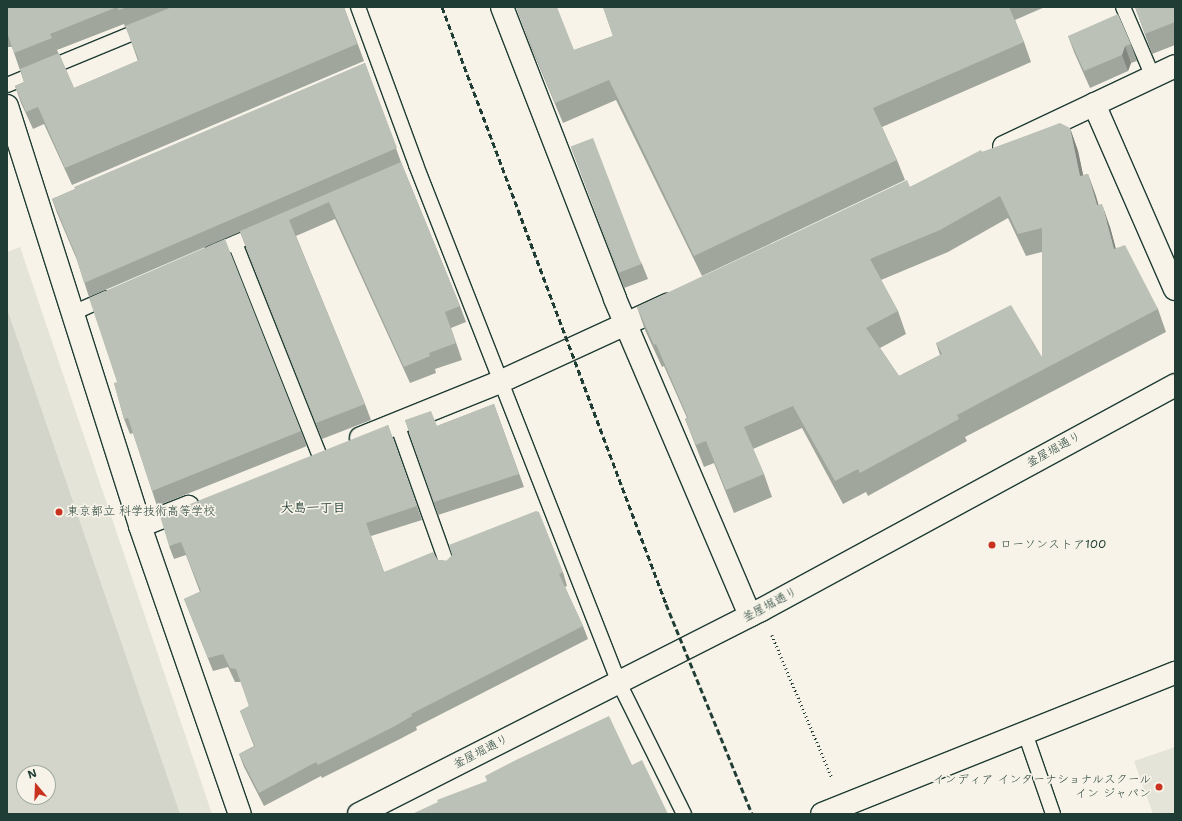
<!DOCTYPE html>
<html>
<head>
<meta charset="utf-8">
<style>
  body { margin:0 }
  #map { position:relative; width:1182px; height:821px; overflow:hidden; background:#f7f3e8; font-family:"Shantell Sans","Klee One",sans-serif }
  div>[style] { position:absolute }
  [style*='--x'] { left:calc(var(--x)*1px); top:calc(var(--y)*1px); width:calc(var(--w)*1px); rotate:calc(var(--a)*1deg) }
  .built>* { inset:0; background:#e5e4d9 }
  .green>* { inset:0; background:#d3d5ca }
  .path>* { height:2.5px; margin-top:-1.25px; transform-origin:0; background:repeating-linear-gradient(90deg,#1f3d34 0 1px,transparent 0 4px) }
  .roads { filter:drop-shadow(1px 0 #1f3d34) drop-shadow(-1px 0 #1f3d34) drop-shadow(0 1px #1f3d34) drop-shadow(0 -1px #1f3d34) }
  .lane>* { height:14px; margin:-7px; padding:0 7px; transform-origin:7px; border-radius:7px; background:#f7f3e8 }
  .street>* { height:22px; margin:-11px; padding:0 11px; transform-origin:11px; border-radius:11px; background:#f7f3e8 }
  .secondary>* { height:22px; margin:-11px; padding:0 11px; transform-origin:11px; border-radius:11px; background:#f7f3e8 }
  .rail>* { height:3px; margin-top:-1.5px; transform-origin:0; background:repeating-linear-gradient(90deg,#1f3d34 0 6px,transparent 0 9px) }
  .wall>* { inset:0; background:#a1a69d }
  .shaded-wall>* { inset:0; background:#83877f }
  .building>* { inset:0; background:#bbc1b6; transform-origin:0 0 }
  .dots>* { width:11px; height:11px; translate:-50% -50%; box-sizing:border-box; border:2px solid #f7f3e8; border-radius:50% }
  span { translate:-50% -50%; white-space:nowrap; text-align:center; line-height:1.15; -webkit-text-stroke:3.5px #f7f3e8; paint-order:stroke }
  .street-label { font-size:12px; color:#1f3d34 }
  .poi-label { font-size:12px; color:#1f3d34 }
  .left { translate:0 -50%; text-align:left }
  .right { translate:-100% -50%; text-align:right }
  .neighbourhood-label { font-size:13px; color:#1f3d34; font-weight:700 }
  .frame { position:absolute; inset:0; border:8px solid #1f3d34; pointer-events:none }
  .north { position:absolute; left:16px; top:765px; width:40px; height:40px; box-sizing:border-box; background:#f7f3e8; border:1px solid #a1aaa0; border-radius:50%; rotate:341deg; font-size:11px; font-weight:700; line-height:16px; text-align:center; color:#1f3d34 }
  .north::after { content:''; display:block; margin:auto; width:14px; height:18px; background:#c8321e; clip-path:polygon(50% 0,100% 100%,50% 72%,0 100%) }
</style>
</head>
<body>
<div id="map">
  <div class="built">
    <i style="clip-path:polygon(evenodd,20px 247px,212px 814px,7px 814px,7px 252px,20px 247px,24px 773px,48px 773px,48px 797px,24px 797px,24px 773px)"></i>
    <i style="clip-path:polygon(1175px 747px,1175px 814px,1153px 814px,1134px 761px)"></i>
  </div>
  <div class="green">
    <i style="clip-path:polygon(evenodd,7px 309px,180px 814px,7px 814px,7px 309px,24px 773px,48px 773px,48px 797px,24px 797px,24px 773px)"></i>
  </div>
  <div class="path">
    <i style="--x:772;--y:635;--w:155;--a:67.2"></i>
  </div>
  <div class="roads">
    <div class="lane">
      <i style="--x:358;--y:7;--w:168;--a:69.8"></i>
      <i style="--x:416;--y:165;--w:556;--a:68.6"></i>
      <i style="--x:619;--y:683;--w:146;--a:63.6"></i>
      <i style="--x:1123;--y:7;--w:76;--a:66.8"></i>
      <i style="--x:7;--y:85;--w:149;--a:-22.4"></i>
      <i style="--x:235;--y:243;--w:227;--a:68.3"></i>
      <i style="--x:211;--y:253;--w:53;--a:-23.2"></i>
      <i style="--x:73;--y:313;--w:37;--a:-24"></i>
      <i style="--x:397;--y:424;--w:152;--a:70.4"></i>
      <i style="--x:1025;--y:733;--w:86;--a:70.9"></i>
    </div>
    <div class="street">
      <i style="--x:502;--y:7;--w:313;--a:68.8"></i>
      <i style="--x:615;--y:299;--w:344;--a:66.9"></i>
      <i style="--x:1094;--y:104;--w:202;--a:66.4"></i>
      <i style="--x:7;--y:106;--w:441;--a:72.4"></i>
      <i style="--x:140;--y:526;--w:305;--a:70.9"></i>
      <i style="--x:1004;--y:147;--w:189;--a:-25.3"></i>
      <i style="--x:361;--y:438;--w:152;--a:-22"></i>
      <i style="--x:502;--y:381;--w:182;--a:-24.7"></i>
      <i style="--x:140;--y:526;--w:52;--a:-21.6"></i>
      <i style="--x:822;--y:814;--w:380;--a:-21.8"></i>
    </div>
    <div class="secondary">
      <i style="--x:359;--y:814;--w:451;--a:-26.9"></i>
      <i style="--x:761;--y:610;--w:471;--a:-28.5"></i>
    </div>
  </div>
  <div class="rail">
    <i style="--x:442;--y:7;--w:638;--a:69.43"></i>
    <i style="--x:666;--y:604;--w:227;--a:67.7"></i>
  </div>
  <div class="wall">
    <i style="clip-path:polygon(evenodd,7px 7px,344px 7px,364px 61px,72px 185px,44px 124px,33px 129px,21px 103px,15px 86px,24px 82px,12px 47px,7px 47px,7px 7px,124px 24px,125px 27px,126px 27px,138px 61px,74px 88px,57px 50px,124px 24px)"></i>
    <i style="clip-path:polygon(516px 7px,574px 50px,613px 36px,603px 7px,1045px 7px,1015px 20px,1024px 42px,1031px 62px,882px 127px,897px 160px,905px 180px,702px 276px,616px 100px,563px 123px,531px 47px)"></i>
    <i style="clip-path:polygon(1135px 7px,1175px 7px,1175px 45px,1152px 54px)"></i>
    <i style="clip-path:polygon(1068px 36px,1131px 44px,1137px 61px,1131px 63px,1128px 71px,1090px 88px,1074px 52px)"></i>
    <i style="clip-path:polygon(365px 63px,401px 162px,460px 306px,466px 322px,451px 328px,462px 360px,435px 369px,436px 373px,410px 383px,335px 219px,296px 236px,365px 404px,371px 420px,322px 439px,240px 232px,89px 297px,77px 260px,57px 213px,52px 199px)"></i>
    <i style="clip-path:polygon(evenodd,1070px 128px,1078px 151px,1083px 175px,1088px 174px,1098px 205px,1110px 227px,1116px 249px,1158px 309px,1166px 332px,965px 437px,967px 441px,868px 496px,866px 492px,843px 504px,802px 428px,753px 449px,764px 474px,772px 497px,734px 513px,714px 463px,704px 467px,685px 419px,687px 418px,664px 366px,662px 367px,645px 330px,637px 307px,910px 187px,982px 152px,1070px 128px,1008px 218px,1026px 256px,1042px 252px,1042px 357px,936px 343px,940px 355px,899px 376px,880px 348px,906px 334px,898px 311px,881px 280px,948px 252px,1008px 218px)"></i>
    <i style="clip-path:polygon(571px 147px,642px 264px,648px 279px,624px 288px)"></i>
    <i style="clip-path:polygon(114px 383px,301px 431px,307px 446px,157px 506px,133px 433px,130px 434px,124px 419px)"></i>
    <i style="clip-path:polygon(494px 404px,524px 487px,438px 515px,405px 420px,437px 426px)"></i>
    <i style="clip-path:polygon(388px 425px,422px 520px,371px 536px,384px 572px,438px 560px,563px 572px,567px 586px,565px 587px,583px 626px,588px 639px,416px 727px,417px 730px,400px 739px,322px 778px,321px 776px,264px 806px,244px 767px,239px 754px,254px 746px,240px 711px,249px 706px,241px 682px,235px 682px,228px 667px,213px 671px,184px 599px,200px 592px,186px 555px,174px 559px,169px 546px)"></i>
  </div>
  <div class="shaded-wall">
    <i style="clip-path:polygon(1125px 46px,1131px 63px,1128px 71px,1122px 55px)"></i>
    <i style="clip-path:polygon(1070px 128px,1078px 151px,1088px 198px,1080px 176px)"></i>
    <i style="clip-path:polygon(1088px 174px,1096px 196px,1105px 227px,1097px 205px)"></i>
    <i style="clip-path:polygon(1102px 204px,1110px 227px,1122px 272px,1114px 249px)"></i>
  </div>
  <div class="building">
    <i style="clip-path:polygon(7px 7px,127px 7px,119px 10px,117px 7px,50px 34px,52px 38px,14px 53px,7px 32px)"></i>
    <i style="clip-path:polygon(172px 7px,344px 7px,357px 44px,65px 168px,38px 107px,26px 112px,15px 86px,24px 82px,20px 69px,59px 53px,74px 88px,139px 60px,125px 26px)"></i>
    <i style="clip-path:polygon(516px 7px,557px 7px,574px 50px,613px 36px,603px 7px,1009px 7px,1024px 42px,873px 108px,897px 160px,694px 256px,609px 80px,555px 103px,524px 28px)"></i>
    <i style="clip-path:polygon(1135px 7px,1175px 7px,1175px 22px,1145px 34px)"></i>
    <i style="clip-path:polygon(1118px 14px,1131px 44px,1125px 46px,1122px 55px,1084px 71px,1068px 36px)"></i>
    <i style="clip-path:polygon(365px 63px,397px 148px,84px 283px,75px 253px,52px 199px,75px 189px,74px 187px)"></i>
    <i style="clip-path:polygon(evenodd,1060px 123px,1070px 128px,1080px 176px,1088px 174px,1097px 205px,1102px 204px,1114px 249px,1125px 245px,1158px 309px,957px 415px,959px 419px,860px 473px,858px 469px,835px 481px,793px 406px,744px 427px,764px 474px,726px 490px,706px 441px,696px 445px,685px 419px,688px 418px,656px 344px,654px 345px,637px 307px,907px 180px,910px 187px,981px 150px,982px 152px,1060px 123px,1000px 196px,1018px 234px,1042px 228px,1042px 357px,1011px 305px,936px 343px,942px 354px,899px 376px,866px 328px,898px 311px,870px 259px,940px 230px,1000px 196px)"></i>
    <i style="left:593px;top:138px;width:135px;height:24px;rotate:69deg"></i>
    <i style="clip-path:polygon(401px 162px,460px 306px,445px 312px,456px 343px,429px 353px,430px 356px,404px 367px,329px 202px,289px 220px,365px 404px,316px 423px,240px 231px)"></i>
    <i style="clip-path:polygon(225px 239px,301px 431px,152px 491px,128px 418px,124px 419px,114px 383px,117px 382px,89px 298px)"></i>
    <i style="clip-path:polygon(494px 404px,519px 474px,434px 502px,405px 420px,431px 411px,437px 426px)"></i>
    <i style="clip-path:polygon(388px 425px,417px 506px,366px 523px,384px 572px,433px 552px,438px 560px,446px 561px,452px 555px,449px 545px,536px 511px,539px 512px,563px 572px,559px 574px,583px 626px,411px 714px,412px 716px,395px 726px,318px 765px,316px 762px,259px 793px,239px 754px,255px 746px,240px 711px,249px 706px,236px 669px,230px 668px,223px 654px,208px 658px,184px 599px,201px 591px,181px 542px,169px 546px,160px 516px)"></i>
    <i style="clip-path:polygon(609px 716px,632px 765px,642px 760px,668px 814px,412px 814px,438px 802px,437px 800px,487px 781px,485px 776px,516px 760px)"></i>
  </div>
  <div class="dots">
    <i style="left:59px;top:512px;background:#c8321e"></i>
    <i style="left:992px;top:545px;background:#c8321e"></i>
    <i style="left:1159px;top:787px;background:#c8321e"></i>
  </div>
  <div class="street-label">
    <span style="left:1054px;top:450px;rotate:-29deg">釜屋堀通り</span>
    <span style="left:770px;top:605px;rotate:-28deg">釜屋堀通り</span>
    <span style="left:481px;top:752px;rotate:-27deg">釜屋堀通り</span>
  </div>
  <div class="poi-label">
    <span class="left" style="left:67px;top:512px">東京都立 科学技術高等学校</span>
    <span class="left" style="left:1000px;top:545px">ローソンストア100</span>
    <span class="right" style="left:1151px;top:787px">インディア インターナショナルスクール<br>イン ジャパン</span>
  </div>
  <div class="neighbourhood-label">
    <span style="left:313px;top:508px">大島一丁目</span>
  </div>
  <div class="frame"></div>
  <div class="north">N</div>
</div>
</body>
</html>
